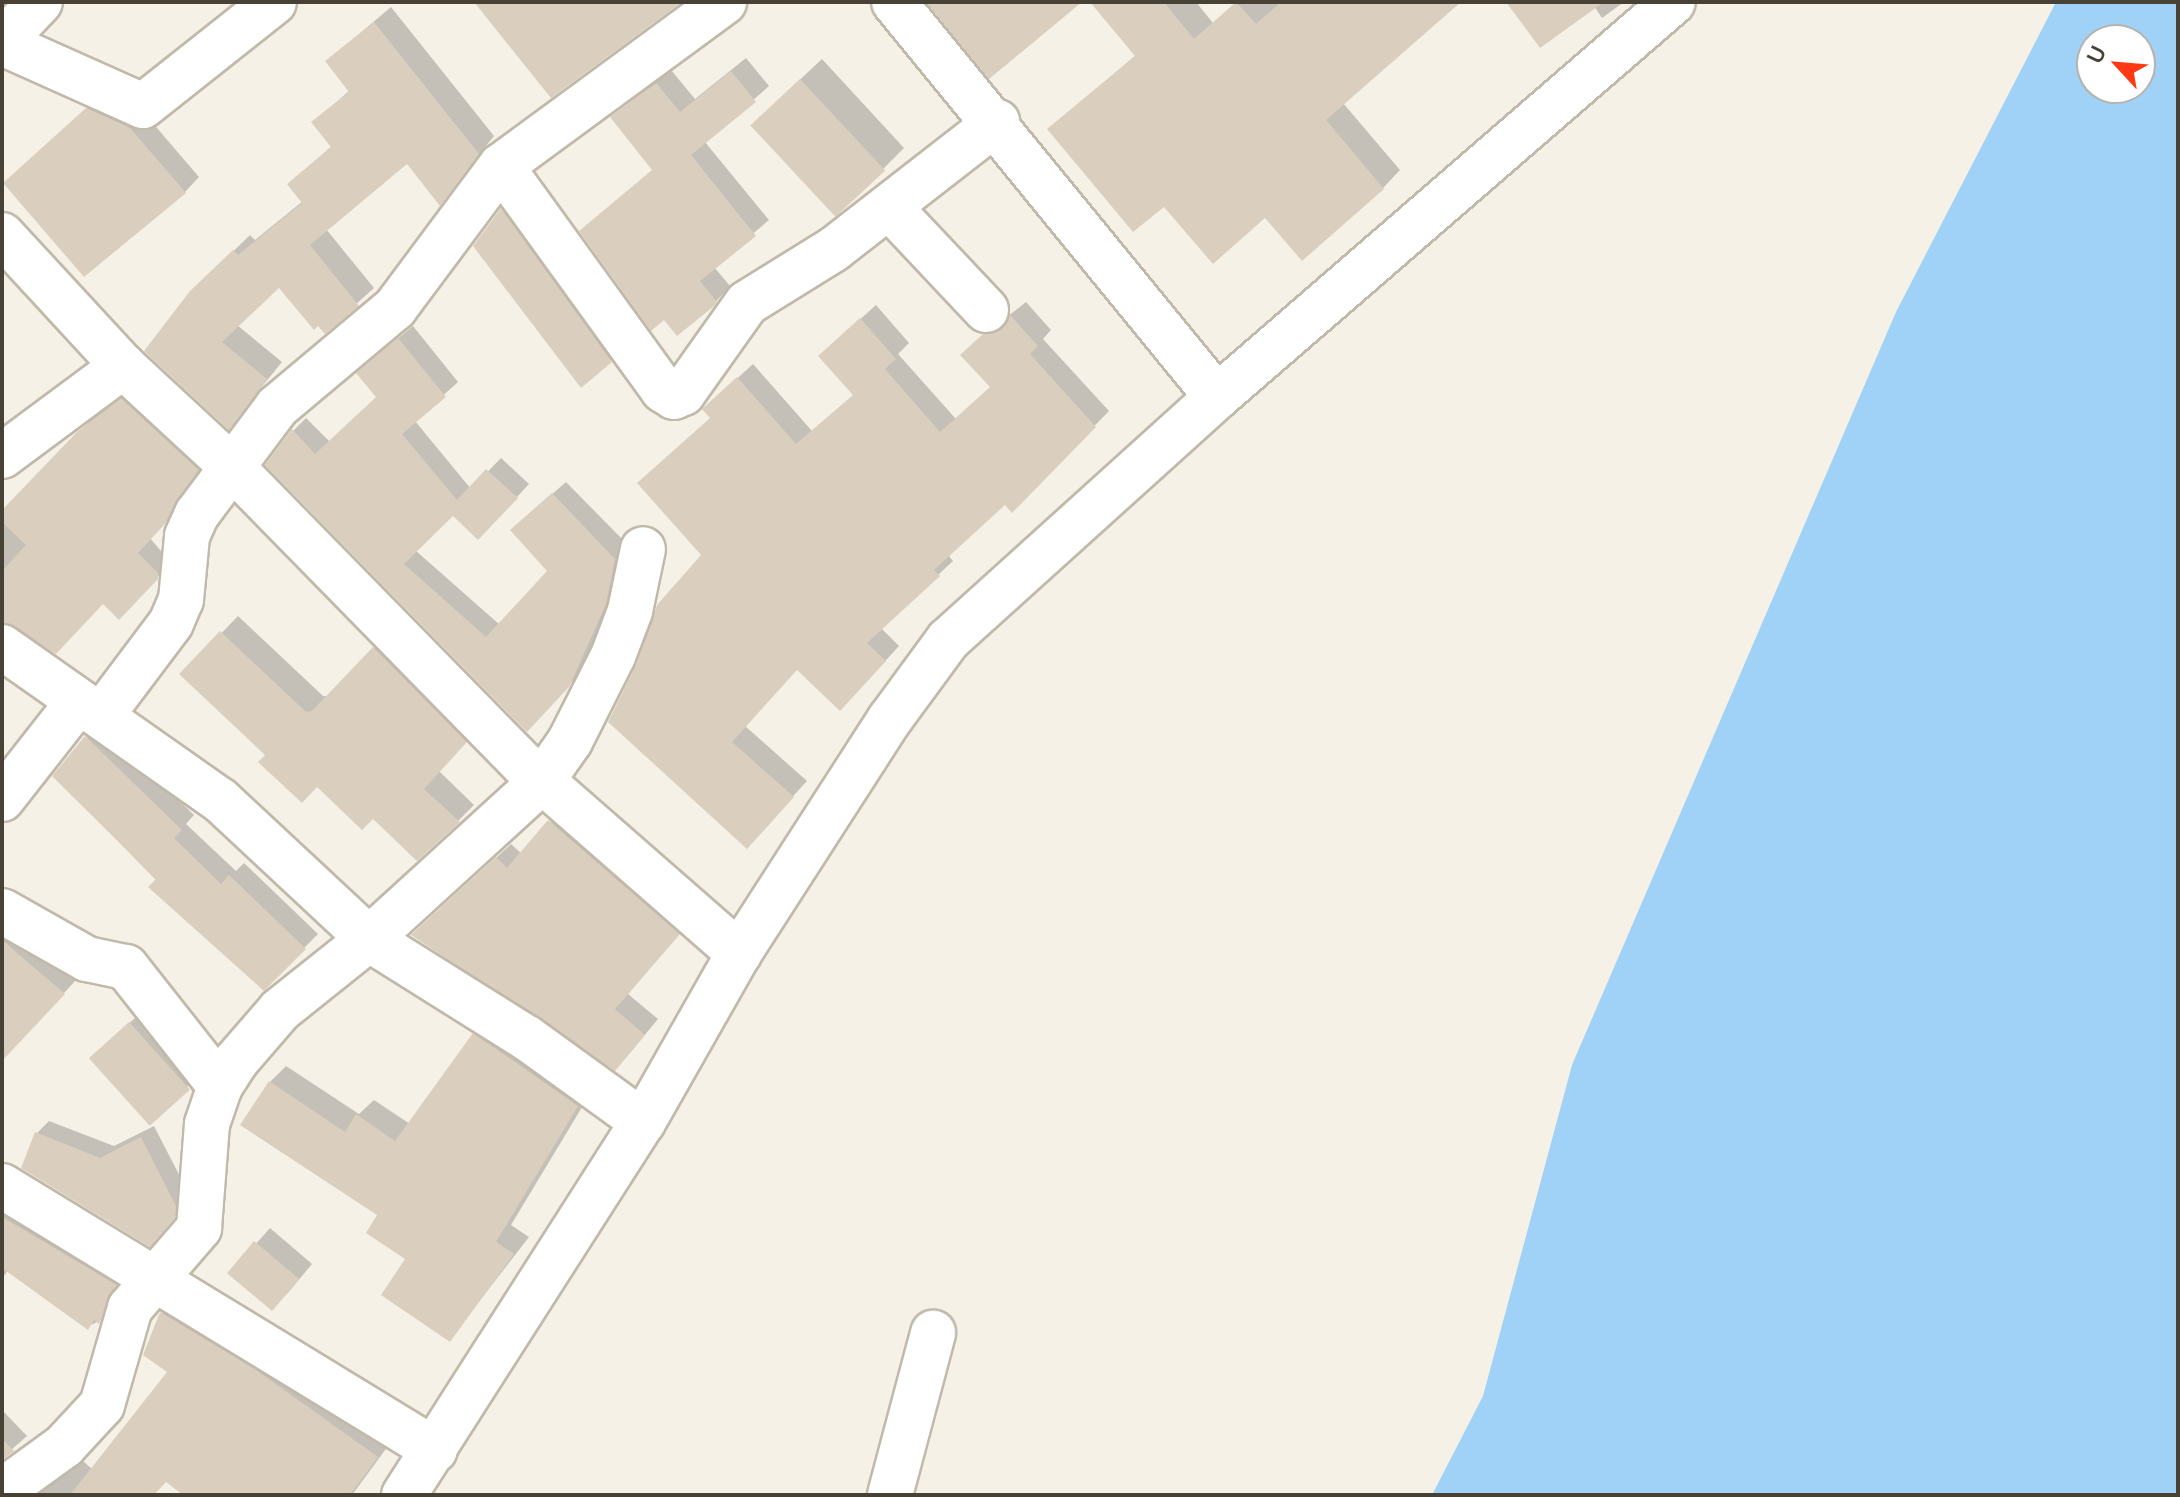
<!DOCTYPE html>
<html>
<head>
<meta charset="utf-8">
<style>
  body { margin:0 }
  #map { position:relative; width:2180px; height:1497px; overflow:hidden; background:#f5f1e7; font-family:Mulish,sans-serif }
  div>[style] { position:absolute }
  [style*='--x'] { left:calc(var(--x)*1px); top:calc(var(--y)*1px); width:calc(var(--w)*1px); rotate:calc(var(--a)*1deg) }
  .water>* { inset:0; background:#9fd2f6 }
  .shadow>* { inset:0; background:#0003; transform-origin:0 0 }
  .building>* { inset:0; background:#dacfbe; transform-origin:0 0 }
  .roads { filter:drop-shadow(2px 0 #c1b9a9) drop-shadow(-2px 0 #c1b9a9) drop-shadow(0 2px #c1b9a9) drop-shadow(0 -2px #c1b9a9) }
  .minor>* { height:44px; margin:-22px; padding:0 22px; transform-origin:22px; border-radius:22px; background:#fff }
  span { translate:-50% -50%; white-space:nowrap; text-align:center; line-height:1.15; -webkit-text-stroke:7px #fff; paint-order:stroke }
  .frame { position:absolute; inset:0; border:4px solid #484135; pointer-events:none }
  .north { position:absolute; left:2076px; top:24px; width:80px; height:80px; box-sizing:border-box; background:#fff; border:2px solid #b6b3ae; border-radius:50%; rotate:296deg; font-size:22px; font-weight:700; line-height:32px; text-align:center; color:#484135 }
  .north::after { content:''; display:block; margin:auto; width:28px; height:36px; background:#ff3914; clip-path:polygon(50% 0,100% 100%,50% 72%,0 100%) }
</style>
</head>
<body>
<div id="map">
  <div class="water">
    <i style="clip-path:polygon(evenodd,2056px 2px,2178px 2px,2178px 1495px,1432px 1495px,1483px 1396px,1572px 1065px,1896px 312px,2056px 2px,2092px 40px,2140px 40px,2140px 88px,2092px 88px,2092px 40px)"></i>
  </div>
  <div class="shadow">
    <i style="clip-path:polygon(1092px 2px,1196px 2px,1213px 23px,1237px 2px,1458px 2px,1343px 103px,1400px 170px,1383px 188px,1265px 215px,1164px 204px,1050px 129px,1136px 55px)"></i>
    <i style="clip-path:polygon(1509px 2px,1624px 2px,1602px 18px,1594px 6px)"></i>
    <i style="clip-path:polygon(391px 7px,494px 136px,440px 203px,407px 161px,326px 229px,374px 288px,325px 332px,279px 285px,237px 325px,282px 362px,229px 427px,210px 274px,250px 235px,255px 240px,303px 201px,289px 184px,333px 145px,314px 122px,350px 90px,327px 61px)"></i>
    <i style="clip-path:polygon(746px 58px,769px 86px,705px 142px,769px 220px,714px 267px,730px 286px,712px 306px,581px 231px,654px 169px,612px 117px,671px 70px,695px 99px)"></i>
    <i style="clip-path:polygon(822px 59px,904px 148px,883px 169px,774px 104px)"></i>
    <i style="clip-path:polygon(102px 95px,145px 114px,199px 177px,185px 192px,20px 169px)"></i>
    <i style="clip-path:polygon(516px 196px,625px 347px,582px 385px,475px 246px)"></i>
    <i style="clip-path:polygon(1026px 302px,1051px 330px,1043px 339px,1109px 411px,1012px 510px,1005px 502px,948px 555px,953px 561px,881px 628px,899px 646px,855px 694px,798px 668px,745px 726px,807px 781px,747px 846px,704px 555px,712px 417px,719px 395px,753px 364px,812px 431px,855px 394px,835px 342px,876px 305px,909px 343px,898px 354px,956px 419px,992px 387px,977px 341px)"></i>
    <i style="clip-path:polygon(413px 326px,458px 382px,415px 421px,471px 489px,501px 458px,529px 484px,491px 525px,453px 514px,415px 550px,500px 625px,549px 571px,526px 517px,566px 482px,628px 545px,618px 589px,582px 671px,527px 730px,293px 431px,306px 418px,330px 442px,378px 396px,372px 360px)"></i>
    <i style="clip-path:polygon(136px 386px,211px 455px,178px 509px,150px 538px,171px 563px,133px 603px,104px 602px,17px 625px,2px 622px,2px 513px,93px 418px)"></i>
    <i style="clip-path:polygon(238px 616px,323px 696px,329px 696px,390px 632px,482px 725px,439px 771px,474px 805px,458px 821px,373px 817px,268px 755px,182px 674px)"></i>
    <i style="clip-path:polygon(99px 724px,194px 815px,186px 824px,236px 871px,244px 863px,318px 934px,263px 989px,54px 776px)"></i>
    <i style="clip-path:polygon(564px 807px,692px 919px,628px 994px,658px 1019px,629px 1054px,428px 920px,511px 844px,522px 854px)"></i>
    <i style="clip-path:polygon(18px 927px,78px 978px,2px 1059px,2px 943px)"></i>
    <i style="left:145px;top:1009px;width:86px;height:74px;rotate:48deg"></i>
    <i style="clip-path:polygon(490px 1019px,593px 1089px,511px 1225px,529px 1237px,450px 1339px,380px 1215px,270px 1082px,286px 1066px,359px 1114px,374px 1100px,410px 1124px)"></i>
    <i style="clip-path:polygon(49px 1121px,114px 1146px,154px 1126px,188px 1192px,187px 1203px,162px 1231px,37px 1133px)"></i>
    <i style="clip-path:polygon(2px 1196px,130px 1270px,113px 1307px,99px 1321px,87px 1327px,8px 1270px,2px 1279px)"></i>
    <i style="clip-path:polygon(270px 1228px,312px 1264px,287px 1294px,230px 1273px)"></i>
    <i style="clip-path:polygon(176px 1299px,391px 1442px,352px 1495px,186px 1495px,166px 1479px,125px 1495px,33px 1495px,83px 1461px,93px 1470px,170px 1371px,145px 1354px,162px 1313px)"></i>
    <i style="clip-path:polygon(2px 1410px,27px 1436px,2px 1458px)"></i>
  </div>
  <div class="building">
    <i style="clip-path:polygon(474px 2px,682px 2px,551px 98px)"></i>
    <i style="clip-path:polygon(926px 2px,1082px 2px,989px 79px)"></i>
    <i style="clip-path:polygon(1090px 2px,1164px 2px,1194px 39px,1236px 2px,1256px 24px,1281px 2px,1461px 2px,1326px 120px,1384px 189px,1302px 261px,1265px 218px,1213px 264px,1164px 207px,1133px 232px,1047px 129px,1135px 56px)"></i>
    <i style="clip-path:polygon(1506px 2px,1604px 2px,1540px 48px)"></i>
    <i style="clip-path:polygon(374px 22px,479px 154px,440px 206px,407px 164px,310px 245px,359px 306px,325px 334px,318px 326px,314px 330px,279px 288px,222px 342px,267px 379px,229px 430px,144px 351px,190px 291px,233px 250px,238px 255px,302px 203px,287px 184px,331px 147px,311px 122px,349px 92px,325px 61px)"></i>
    <i style="clip-path:polygon(731px 71px,756px 102px,691px 155px,756px 236px,700px 281px,717px 302px,713px 307px,677px 336px,664px 320px,651px 331px,579px 231px,652px 170px,610px 117px,656px 83px,680px 112px)"></i>
    <i style="left:800px;top:79px;width:125px;height:68px;rotate:47deg"></i>
    <i style="clip-path:polygon(86px 108px,130px 128px,186px 193px,84px 277px,3px 183px)"></i>
    <i style="clip-path:polygon(501px 208px,612px 362px,581px 388px,473px 246px)"></i>
    <i style="clip-path:polygon(1010px 315px,1038px 346px,1030px 354px,1096px 427px,1012px 513px,1005px 505px,934px 570px,940px 576px,867px 643px,886px 661px,840px 711px,797px 670px,732px 742px,794px 797px,747px 849px,608px 722px,636px 665px,657px 605px,701px 555px,637px 483px,710px 418px,702px 409px,737px 377px,796px 444px,853px 395px,818px 356px,860px 318px,896px 359px,885px 369px,940px 432px,990px 387px,960px 355px,983px 334px,1002px 329px)"></i>
    <i style="clip-path:polygon(398px 338px,446px 397px,402px 434px,457px 500px,486px 469px,518px 498px,478px 540px,453px 516px,404px 564px,486px 637px,547px 571px,510px 530px,552px 493px,615px 559px,606px 604px,569px 687px,527px 732px,265px 465px,292px 429px,315px 454px,376px 397px,356px 373px)"></i>
    <i style="clip-path:polygon(121px 398px,199px 470px,164px 525px,138px 553px,158px 573px,158px 579px,119px 620px,103px 604px,56px 654px,2px 622px,2px 571px,26px 545px,2px 522px,2px 510px,77px 432px)"></i>
    <i style="clip-path:polygon(220px 631px,306px 712px,312px 711px,373px 647px,467px 742px,424px 789px,460px 822px,417px 861px,373px 819px,362px 830px,317px 787px,302px 803px,258px 762px,265px 755px,179px 674px)"></i>
    <i style="clip-path:polygon(85px 736px,182px 830px,174px 838px,221px 884px,229px 875px,306px 949px,264px 991px,148px 887px,156px 879px,52px 776px)"></i>
    <i style="clip-path:polygon(548px 820px,680px 934px,615px 1009px,645px 1035px,615px 1071px,411px 935px,496px 857px,507px 868px)"></i>
    <i style="clip-path:polygon(2px 940px,65px 994px,2px 1061px)"></i>
    <i style="left:129px;top:1022px;width:91px;height:54px;rotate:48deg"></i>
    <i style="clip-path:polygon(473px 1033px,578px 1106px,496px 1242px,514px 1254px,450px 1342px,381px 1295px,405px 1259px,366px 1233px,377px 1215px,240px 1125px,269px 1081px,345px 1132px,356px 1114px,395px 1141px)"></i>
    <i style="clip-path:polygon(35px 1132px,100px 1158px,141px 1137px,176px 1206px,175px 1218px,150px 1247px,21px 1168px)"></i>
    <i style="clip-path:polygon(2px 1217px,117px 1285px,99px 1324px,94px 1320px,88px 1330px,2px 1268px)"></i>
    <i style="left:254px;top:1241px;width:59px;height:42px;rotate:40deg"></i>
    <i style="clip-path:polygon(160px 1312px,252px 1367px,378px 1457px,350px 1495px,183px 1495px,166px 1482px,154px 1495px,70px 1495px,167px 1372px,143px 1355px)"></i>
    <i style="clip-path:polygon(2px 1439px,14px 1451px,2px 1460px)"></i>
  </div>
  <div class="roads">
    <div class="minor">
      <i style="--x:894;--y:2;--w:510;--a:50.73"></i>
      <i style="--x:2;--y:42;--w:55;--a:-46.5"></i>
      <i style="--x:2;--y:43;--w:154;--a:24.1"></i>
      <i style="--x:143;--y:106;--w:167;--a:-38.4"></i>
      <i style="--x:501;--y:166;--w:276;--a:54.1"></i>
      <i style="--x:663;--y:390;--w:13;--a:32"></i>
      <i style="--x:674;--y:397;--w:10;--a:-24"></i>
      <i style="--x:683;--y:393;--w:110;--a:-54.6"></i>
      <i style="--x:747;--y:303;--w:102;--a:-31.8"></i>
      <i style="--x:834;--y:249;--w:207;--a:-37.9"></i>
      <i style="--x:890;--y:208;--w:140;--a:46.7"></i>
      <i style="--x:2;--y:235;--w:178;--a:47.3"></i>
      <i style="--x:123;--y:366;--w:150;--a:42.8"></i>
      <i style="--x:233;--y:468;--w:416;--a:45.6"></i>
      <i style="--x:524;--y:765;--w:286;--a:41.2"></i>
      <i style="--x:2;--y:456;--w:151;--a:-36.6"></i>
      <i style="--x:2;--y:647;--w:266;--a:35.1"></i>
      <i style="--x:220;--y:800;--w:204;--a:43"></i>
      <i style="--x:369;--y:939;--w:186;--a:32.1"></i>
      <i style="--x:527;--y:1038;--w:143;--a:35.9"></i>
      <i style="--x:101;--y:716;--w:116;--a:-53"></i>
      <i style="--x:171;--y:623;--w:25;--a:-67"></i>
      <i style="--x:181;--y:600;--w:64;--a:-84.6"></i>
      <i style="--x:187;--y:536;--w:24;--a:-66"></i>
      <i style="--x:197;--y:514;--w:134;--a:-53.2"></i>
      <i style="--x:277;--y:407;--w:154;--a:-40"></i>
      <i style="--x:395;--y:308;--w:177;--a:-53.3"></i>
      <i style="--x:501;--y:166;--w:277;--a:-36.3"></i>
      <i style="--x:2;--y:799;--w:123;--a:-51.9"></i>
      <i style="--x:2;--y:911;--w:98;--a:29.5"></i>
      <i style="--x:87;--y:959;--w:40;--a:12"></i>
      <i style="--x:126;--y:967;--w:152;--a:51.7"></i>
      <i style="--x:2;--y:1186;--w:507;--a:31.37"></i>
      <i style="--x:2;--y:1491;--w:77;--a:-36"></i>
      <i style="--x:64;--y:1446;--w:56;--a:-47.2"></i>
      <i style="--x:102;--y:1405;--w:101;--a:-73.9"></i>
      <i style="--x:130;--y:1308;--w:106;--a:-49.2"></i>
      <i style="--x:199;--y:1228;--w:104;--a:-85.6"></i>
      <i style="--x:207;--y:1124;--w:40;--a:-71.1"></i>
      <i style="--x:220;--y:1086;--w:30;--a:-57"></i>
      <i style="--x:236;--y:1061;--w:67;--a:-49.2"></i>
      <i style="--x:280;--y:1010;--w:114;--a:-38.6"></i>
      <i style="--x:369;--y:939;--w:234;--a:-42.4"></i>
      <i style="--x:542;--y:781;--w:49;--a:-55"></i>
      <i style="--x:570;--y:741;--w:95;--a:-63.2"></i>
      <i style="--x:613;--y:656;--w:48;--a:-69.3"></i>
      <i style="--x:630;--y:611;--w:63;--a:-78.2"></i>
      <i style="--x:404;--y:1495;--w:443;--a:-57.4"></i>
      <i style="--x:643;--y:1122;--w:194;--a:-60.4"></i>
      <i style="--x:739;--y:953;--w:278;--a:-57.2"></i>
      <i style="--x:890;--y:719;--w:98;--a:-53.7"></i>
      <i style="--x:948;--y:640;--w:363;--a:-42.1"></i>
      <i style="--x:1217;--y:397;--w:603;--a:-40.9"></i>
      <i style="--x:890;--y:1495;--w:168;--a:-75.1"></i>
    </div>
  </div>
  <div class="frame"></div>
  <div class="north">U</div>
</div>
</body>
</html>
